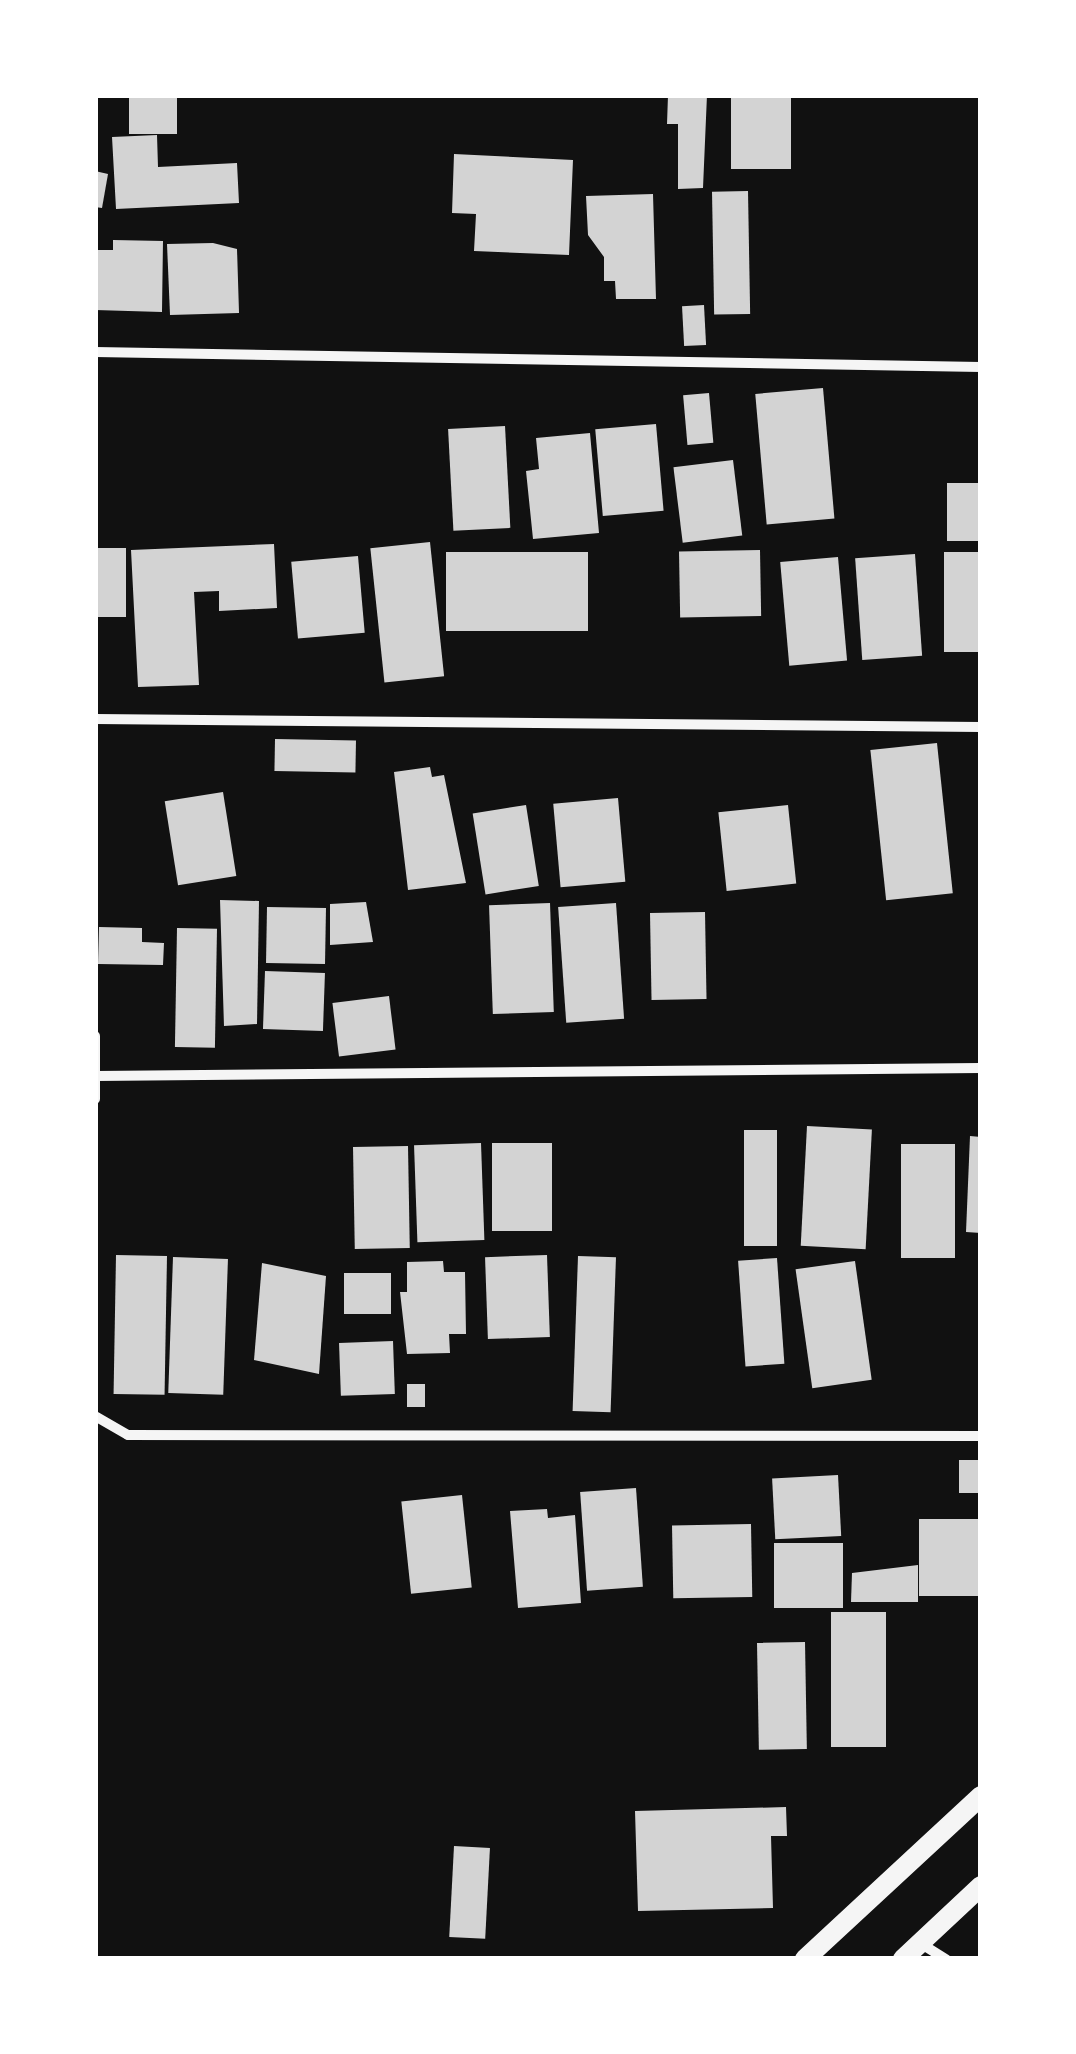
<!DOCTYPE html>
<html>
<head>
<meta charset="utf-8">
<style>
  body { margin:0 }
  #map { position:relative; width:1076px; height:2054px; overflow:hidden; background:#111; font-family:Montserrat,sans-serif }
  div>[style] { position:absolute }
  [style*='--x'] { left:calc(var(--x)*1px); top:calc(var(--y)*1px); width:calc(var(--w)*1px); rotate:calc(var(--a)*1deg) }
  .building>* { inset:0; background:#d3d3d3; transform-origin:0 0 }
  .minor>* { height:10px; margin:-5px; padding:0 5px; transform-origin:5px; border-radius:5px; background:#f5f5f5 }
  .secondary>* { height:20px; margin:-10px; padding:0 10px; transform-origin:10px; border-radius:10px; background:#f5f5f5 }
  span { translate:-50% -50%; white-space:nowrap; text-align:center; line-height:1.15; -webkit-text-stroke:8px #fff; paint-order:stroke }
  .frame { position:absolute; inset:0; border:98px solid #fff; pointer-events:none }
</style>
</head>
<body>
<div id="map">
  <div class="building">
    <i style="left:129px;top:95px;width:48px;height:39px"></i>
    <i style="clip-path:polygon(668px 95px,707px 95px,703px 188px,678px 189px,678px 124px,667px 124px)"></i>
    <i style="left:731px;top:95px;width:60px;height:74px"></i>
    <i style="clip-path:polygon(157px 135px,158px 167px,237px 163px,239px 203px,116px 209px,112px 137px)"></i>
    <i style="clip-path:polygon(454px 154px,573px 160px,569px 255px,474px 251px,476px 214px,452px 213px)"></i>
    <i style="clip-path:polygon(95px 171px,108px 174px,102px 208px,95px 207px)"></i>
    <i style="left:748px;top:191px;width:123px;height:36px;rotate:89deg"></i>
    <i style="clip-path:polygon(653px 194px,656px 299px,616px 299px,615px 281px,604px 281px,604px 257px,588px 235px,586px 196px)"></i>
    <i style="clip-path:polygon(113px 240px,163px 241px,162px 312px,95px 310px,95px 250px,113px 250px)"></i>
    <i style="clip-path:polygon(213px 243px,237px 249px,239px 313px,170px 315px,167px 244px)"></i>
    <i style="left:704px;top:305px;width:40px;height:22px;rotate:87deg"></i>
    <i style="left:823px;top:388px;width:131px;height:68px;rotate:85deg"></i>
    <i style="left:709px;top:393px;width:50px;height:26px;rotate:85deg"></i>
    <i style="left:656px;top:424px;width:87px;height:61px;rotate:85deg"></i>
    <i style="left:505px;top:426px;width:102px;height:57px;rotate:87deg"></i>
    <i style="clip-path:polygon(590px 433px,599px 533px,533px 539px,526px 471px,539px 469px,536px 438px)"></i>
    <i style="left:733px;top:460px;width:76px;height:60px;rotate:83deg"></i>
    <i style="left:981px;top:483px;width:58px;height:34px;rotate:90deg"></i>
    <i style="left:430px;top:542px;width:135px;height:60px;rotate:84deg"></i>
    <i style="clip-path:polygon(274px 544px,277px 608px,219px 611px,219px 591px,194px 592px,199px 685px,138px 687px,131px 550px)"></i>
    <i style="left:95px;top:548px;width:31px;height:69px"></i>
    <i style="left:760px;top:550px;width:66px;height:81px;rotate:89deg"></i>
    <i style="left:446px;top:552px;width:142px;height:79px"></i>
    <i style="left:944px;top:552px;width:37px;height:100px"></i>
    <i style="left:915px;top:554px;width:102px;height:60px;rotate:86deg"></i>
    <i style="left:358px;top:556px;width:77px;height:67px;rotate:85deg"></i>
    <i style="left:838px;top:557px;width:104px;height:58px;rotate:85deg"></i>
    <i style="left:275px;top:739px;width:81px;height:32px;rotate:1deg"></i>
    <i style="left:937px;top:743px;width:151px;height:67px;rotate:84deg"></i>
    <i style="clip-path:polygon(430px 767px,432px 777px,444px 775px,466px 883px,408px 890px,394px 772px)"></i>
    <i style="left:223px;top:792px;width:85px;height:59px;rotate:81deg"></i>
    <i style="left:618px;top:798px;width:84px;height:65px;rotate:85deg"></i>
    <i style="left:526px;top:805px;width:82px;height:54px;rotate:81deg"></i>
    <i style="left:788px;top:805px;width:79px;height:70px;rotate:84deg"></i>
    <i style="clip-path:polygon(220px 900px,259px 901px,257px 1024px,224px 1026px)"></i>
    <i style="clip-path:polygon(366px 902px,373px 942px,330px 945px,330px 904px)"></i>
    <i style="left:550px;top:903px;width:109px;height:61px;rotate:88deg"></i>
    <i style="left:616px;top:903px;width:116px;height:58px;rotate:86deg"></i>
    <i style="left:267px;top:907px;width:59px;height:56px;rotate:1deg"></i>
    <i style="left:705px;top:912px;width:87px;height:55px;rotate:89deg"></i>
    <i style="clip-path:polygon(99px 927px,142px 928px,142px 942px,164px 943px,163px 965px,98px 964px)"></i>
    <i style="left:177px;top:928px;width:40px;height:119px;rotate:1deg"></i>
    <i style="left:265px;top:971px;width:60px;height:58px;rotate:2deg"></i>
    <i style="left:389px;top:996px;width:54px;height:57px;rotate:83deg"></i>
    <i style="left:807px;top:1126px;width:65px;height:120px;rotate:3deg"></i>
    <i style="left:744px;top:1130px;width:33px;height:116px"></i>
    <i style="clip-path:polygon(970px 1136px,981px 1137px,981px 1233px,966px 1232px)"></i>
    <i style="left:481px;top:1143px;width:97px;height:67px;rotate:88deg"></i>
    <i style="left:492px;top:1143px;width:60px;height:88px"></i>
    <i style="left:901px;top:1144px;width:54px;height:114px"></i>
    <i style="left:408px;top:1146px;width:102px;height:55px;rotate:89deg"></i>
    <i style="left:116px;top:1255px;width:51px;height:139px;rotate:1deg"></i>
    <i style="left:547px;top:1255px;width:82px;height:62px;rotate:88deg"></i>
    <i style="left:578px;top:1256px;width:38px;height:155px;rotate:2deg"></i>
    <i style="left:173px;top:1257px;width:55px;height:136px;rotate:2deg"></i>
    <i style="left:777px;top:1258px;width:106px;height:39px;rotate:86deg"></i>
    <i style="clip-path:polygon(443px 1261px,444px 1272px,465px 1272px,466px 1334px,449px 1334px,450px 1353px,407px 1354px,400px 1292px,407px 1292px,407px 1262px)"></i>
    <i style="left:855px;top:1261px;width:120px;height:60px;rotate:82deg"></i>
    <i style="clip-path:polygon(262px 1263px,326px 1276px,319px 1374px,254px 1360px)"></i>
    <i style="left:344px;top:1273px;width:47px;height:41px"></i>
    <i style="left:393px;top:1341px;width:53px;height:54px;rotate:88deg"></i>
    <i style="left:407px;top:1384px;width:18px;height:23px"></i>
    <i style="left:959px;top:1460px;width:22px;height:33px"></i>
    <i style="left:838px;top:1475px;width:61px;height:66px;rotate:87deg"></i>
    <i style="left:636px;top:1488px;width:99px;height:56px;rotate:86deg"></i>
    <i style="left:462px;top:1495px;width:93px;height:61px;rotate:84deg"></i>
    <i style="clip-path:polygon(547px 1509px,548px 1518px,575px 1515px,581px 1603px,518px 1608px,510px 1511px)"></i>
    <i style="left:981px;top:1519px;width:77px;height:62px;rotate:90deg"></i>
    <i style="left:751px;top:1524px;width:73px;height:79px;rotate:89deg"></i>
    <i style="left:774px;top:1543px;width:69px;height:65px"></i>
    <i style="clip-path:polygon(918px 1565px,918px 1602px,851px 1602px,852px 1573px)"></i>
    <i style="left:831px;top:1612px;width:55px;height:135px"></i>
    <i style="left:805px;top:1642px;width:107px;height:48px;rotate:89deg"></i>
    <i style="clip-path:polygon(786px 1807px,787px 1836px,771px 1836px,773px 1908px,638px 1911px,635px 1811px)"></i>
    <i style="left:454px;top:1846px;width:36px;height:91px;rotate:3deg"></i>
  </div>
  <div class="minor">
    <i style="--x:95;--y:352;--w:886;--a:0.97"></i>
    <i style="--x:95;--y:719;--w:886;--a:0.52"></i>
    <i style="--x:95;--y:1036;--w:63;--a:90"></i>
    <i style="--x:96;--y:1076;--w:885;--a:-0.52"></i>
    <i style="--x:95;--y:1416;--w:38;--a:30"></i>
    <i style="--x:128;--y:1435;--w:853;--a:0.07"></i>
    <i style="--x:920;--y:1943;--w:31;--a:32"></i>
  </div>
  <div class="secondary">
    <i style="--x:805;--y:1959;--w:240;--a:-42.8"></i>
    <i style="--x:903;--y:1959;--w:107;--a:-43.1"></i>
  </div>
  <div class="frame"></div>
</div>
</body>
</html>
